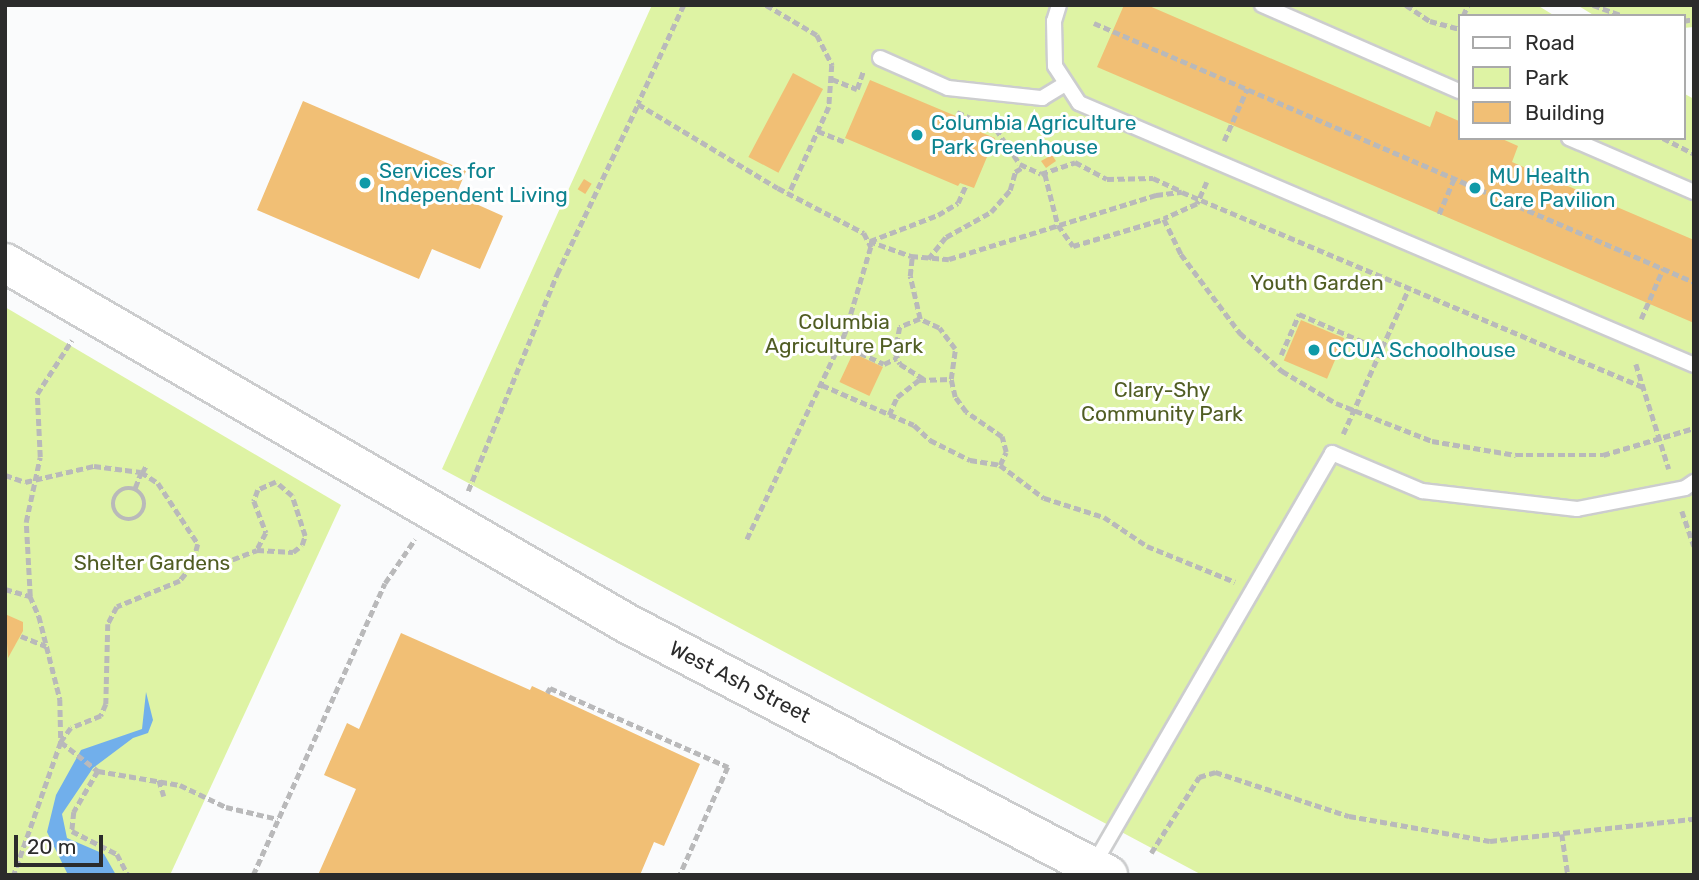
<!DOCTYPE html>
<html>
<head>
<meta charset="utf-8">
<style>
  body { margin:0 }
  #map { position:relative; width:1699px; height:880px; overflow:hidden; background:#fafbfc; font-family:Rubik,sans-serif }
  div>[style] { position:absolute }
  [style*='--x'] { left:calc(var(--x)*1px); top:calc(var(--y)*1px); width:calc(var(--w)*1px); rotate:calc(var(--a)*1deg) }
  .green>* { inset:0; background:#def3a4 }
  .water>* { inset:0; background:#71afeb }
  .building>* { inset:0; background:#f1bf75; transform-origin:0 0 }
  .path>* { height:4.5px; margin-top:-2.25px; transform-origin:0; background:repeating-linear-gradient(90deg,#b9b9ba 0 7px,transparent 0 10.5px) }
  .path>.ring { margin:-2.25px; padding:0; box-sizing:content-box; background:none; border:4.5px solid #b9b9ba; border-radius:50% }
  .roads { filter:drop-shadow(2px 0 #cccdce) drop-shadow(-2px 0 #cccdce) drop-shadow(0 2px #cccdce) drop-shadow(0 -2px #cccdce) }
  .lane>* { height:14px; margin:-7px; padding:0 7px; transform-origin:7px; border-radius:7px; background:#fff }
  .secondary>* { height:38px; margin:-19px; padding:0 19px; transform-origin:19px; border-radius:19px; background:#fff }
  .dots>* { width:19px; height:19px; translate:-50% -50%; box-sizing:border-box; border:4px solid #fff; border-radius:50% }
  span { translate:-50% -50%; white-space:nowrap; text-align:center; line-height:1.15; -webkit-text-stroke:6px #fff; paint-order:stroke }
  .culture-label { font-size:21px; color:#0d838f }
  .left { translate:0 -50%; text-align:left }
  .park-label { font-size:21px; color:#505d23 }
  .street-label { font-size:21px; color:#2b2b2b }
  .frame { position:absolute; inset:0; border:7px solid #2b2b2b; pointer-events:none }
  .legend { position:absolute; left:1458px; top:14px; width:228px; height:126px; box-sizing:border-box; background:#fff; border:2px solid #aaa; margin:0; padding:9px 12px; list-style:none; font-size:21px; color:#2b2b2b }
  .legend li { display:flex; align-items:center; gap:14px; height:35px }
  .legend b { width:35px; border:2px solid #aaa }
  .scale { position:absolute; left:14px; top:835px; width:89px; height:32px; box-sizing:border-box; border:4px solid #2b2b2b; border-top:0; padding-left:9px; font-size:21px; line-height:24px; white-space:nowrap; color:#2b2b2b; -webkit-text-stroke:5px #fff; paint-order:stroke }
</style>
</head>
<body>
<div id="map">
  <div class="green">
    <i style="clip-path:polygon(652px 5px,1537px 5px,1555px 16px,1459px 16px,1459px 138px,1683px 138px,1683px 93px,1694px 99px,1694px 875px,1202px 875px,442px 469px)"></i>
    <i style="clip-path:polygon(1577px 5px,1694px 5px,1694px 27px,1683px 28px,1683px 16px,1595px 16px)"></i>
    <i style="clip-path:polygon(5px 307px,341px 505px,170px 875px,5px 875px)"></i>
  </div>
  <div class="water">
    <i style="clip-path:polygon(146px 692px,153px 720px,148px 733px,133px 738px,93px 768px,62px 814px,67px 838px,104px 854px,116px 875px,68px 875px,47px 832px,56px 795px,81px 750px,142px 729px)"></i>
  </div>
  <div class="building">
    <i style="clip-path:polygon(1124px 5px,1147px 5px,1430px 127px,1436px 111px,1459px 121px,1459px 138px,1500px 138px,1518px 146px,1512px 162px,1694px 240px,1694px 323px,1097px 67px)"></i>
    <i style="left:793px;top:73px;width:34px;height:95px;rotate:28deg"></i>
    <i style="clip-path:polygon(870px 80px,982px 127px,980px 132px,995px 138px,974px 188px,960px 183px,958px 186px,845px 138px)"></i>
    <i style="clip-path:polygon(303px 101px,466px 171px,456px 195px,503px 216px,480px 269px,432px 249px,419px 279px,257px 210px)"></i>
    <i style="clip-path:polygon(1052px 155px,1056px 161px,1046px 168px,1041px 161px)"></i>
    <i style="left:584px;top:179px;width:9px;height:12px;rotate:32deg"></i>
    <i style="left:1301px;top:320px;width:47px;height:44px;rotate:23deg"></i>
    <i style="left:853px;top:353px;width:33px;height:32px;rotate:25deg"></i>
    <i style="clip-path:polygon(5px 614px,23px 622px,23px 631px,8px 658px)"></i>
    <i style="clip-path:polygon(401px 633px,530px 690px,532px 686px,700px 764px,664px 846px,654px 842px,640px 875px,318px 875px,356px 789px,324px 775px,347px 723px,359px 729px)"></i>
  </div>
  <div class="path">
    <i style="--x:684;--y:5;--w:109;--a:114.9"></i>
    <i style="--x:638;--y:104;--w:163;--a:31"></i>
    <i style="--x:778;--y:188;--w:97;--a:27.6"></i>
    <i style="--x:864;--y:233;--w:16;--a:63"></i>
    <i style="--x:871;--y:247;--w:91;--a:106.6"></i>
    <i style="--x:845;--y:334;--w:230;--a:115.5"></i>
    <i style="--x:766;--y:5;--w:59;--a:30.5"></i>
    <i style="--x:817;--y:35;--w:34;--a:63"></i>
    <i style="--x:832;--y:65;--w:42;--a:94.1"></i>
    <i style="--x:829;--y:107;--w:96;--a:114.7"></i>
    <i style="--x:1406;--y:5;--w:29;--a:34"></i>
    <i style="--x:1430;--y:21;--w:30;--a:15"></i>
    <i style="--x:1593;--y:5;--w:32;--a:20"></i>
    <i style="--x:1463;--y:16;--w:12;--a:-66"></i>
    <i style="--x:1683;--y:21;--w:11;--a:-10"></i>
    <i style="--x:1094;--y:23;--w:654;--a:23.35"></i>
    <i style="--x:832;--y:79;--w:27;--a:22"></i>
    <i style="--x:857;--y:89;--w:18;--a:-71"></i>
    <i style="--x:957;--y:112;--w:43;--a:23.6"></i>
    <i style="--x:996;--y:129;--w:42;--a:55.6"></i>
    <i style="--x:1020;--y:164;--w:23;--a:25"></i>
    <i style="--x:1041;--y:174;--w:36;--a:-19"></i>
    <i style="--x:1075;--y:162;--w:36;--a:28"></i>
    <i style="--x:1107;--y:179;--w:46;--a:-1.2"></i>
    <i style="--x:1153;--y:178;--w:31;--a:25"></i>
    <i style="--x:818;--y:131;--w:31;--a:22"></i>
    <i style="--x:1663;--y:138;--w:35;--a:27"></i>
    <i style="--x:1224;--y:141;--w:57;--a:-66.1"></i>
    <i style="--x:1045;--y:174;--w:53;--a:75.7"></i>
    <i style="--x:1058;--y:225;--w:26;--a:54"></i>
    <i style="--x:1073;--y:246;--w:95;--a:-16.5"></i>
    <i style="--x:1207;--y:182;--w:24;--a:114"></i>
    <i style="--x:1197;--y:204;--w:36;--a:156"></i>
    <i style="--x:1164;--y:219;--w:39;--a:64"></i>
    <i style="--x:1181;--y:254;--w:99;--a:53.2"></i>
    <i style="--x:1240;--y:333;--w:57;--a:42.1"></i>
    <i style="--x:1282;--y:371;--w:63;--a:30.7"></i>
    <i style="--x:1336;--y:403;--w:103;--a:21.6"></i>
    <i style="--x:1432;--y:441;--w:85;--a:9.5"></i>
    <i style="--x:1516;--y:455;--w:87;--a:0"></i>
    <i style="--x:1603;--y:455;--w:95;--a:-16.5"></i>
    <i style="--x:1439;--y:214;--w:39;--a:-67"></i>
    <i style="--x:869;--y:241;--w:45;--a:19.7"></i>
    <i style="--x:911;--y:256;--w:38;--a:5"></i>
    <i style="--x:949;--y:259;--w:217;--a:-17.2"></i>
    <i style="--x:1156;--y:195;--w:26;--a:-7"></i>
    <i style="--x:1182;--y:192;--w:501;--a:22.93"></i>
    <i style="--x:870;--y:241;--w:73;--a:-20.9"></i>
    <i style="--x:938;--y:215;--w:23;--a:-31"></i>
    <i style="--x:958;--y:203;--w:20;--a:-66"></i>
    <i style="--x:928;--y:259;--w:28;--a:-51"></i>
    <i style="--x:946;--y:237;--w:51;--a:-29.1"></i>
    <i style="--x:991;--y:212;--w:29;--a:-49"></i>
    <i style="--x:1010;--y:190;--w:19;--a:-74"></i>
    <i style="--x:1015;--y:172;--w:9;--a:-32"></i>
    <i style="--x:920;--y:319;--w:22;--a:158"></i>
    <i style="--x:900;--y:327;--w:25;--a:101"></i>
    <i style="--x:895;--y:352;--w:13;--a:67"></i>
    <i style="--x:900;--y:364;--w:28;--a:32"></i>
    <i style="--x:1641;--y:319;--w:55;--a:-66.3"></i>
    <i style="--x:841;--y:344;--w:47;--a:24.9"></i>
    <i style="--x:884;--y:364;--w:14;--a:-25"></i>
    <i style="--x:1281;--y:355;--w:45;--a:-66.3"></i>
    <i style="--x:1299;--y:314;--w:90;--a:23.4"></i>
    <i style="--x:1636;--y:364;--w:110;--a:72.6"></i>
    <i style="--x:822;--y:385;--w:100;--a:23.5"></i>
    <i style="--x:914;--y:425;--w:22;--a:43"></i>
    <i style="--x:930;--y:440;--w:45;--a:26.6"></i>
    <i style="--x:970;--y:460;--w:30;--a:9"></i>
    <i style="--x:1000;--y:465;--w:14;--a:-65"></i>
    <i style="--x:1006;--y:452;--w:16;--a:-105"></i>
    <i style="--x:1002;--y:437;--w:44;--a:-145.2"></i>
    <i style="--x:966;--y:412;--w:19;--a:-126"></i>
    <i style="--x:955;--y:397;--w:18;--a:-103"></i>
    <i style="--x:951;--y:379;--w:30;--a:-82"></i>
    <i style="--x:955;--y:349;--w:26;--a:-127"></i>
    <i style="--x:939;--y:328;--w:21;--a:-155"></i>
    <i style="--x:920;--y:319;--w:44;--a:-103.1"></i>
    <i style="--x:910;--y:276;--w:19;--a:-84"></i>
    <i style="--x:889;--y:415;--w:20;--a:-66"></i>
    <i style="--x:897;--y:397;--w:28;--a:-38"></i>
    <i style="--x:919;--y:380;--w:32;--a:-2"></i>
    <i style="--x:1343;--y:434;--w:160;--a:-65.7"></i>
    <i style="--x:1000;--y:465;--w:55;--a:36.9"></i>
    <i style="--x:1044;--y:498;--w:63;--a:17.6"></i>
    <i style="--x:1104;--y:517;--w:52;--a:34"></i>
    <i style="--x:1147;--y:546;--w:95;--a:22.2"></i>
    <i style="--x:142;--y:473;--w:10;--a:-61"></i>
    <i style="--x:5;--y:475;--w:21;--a:19"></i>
    <i style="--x:25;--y:482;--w:71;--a:-13.1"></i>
    <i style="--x:94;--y:466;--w:47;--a:7.3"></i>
    <i style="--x:141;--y:472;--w:20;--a:33"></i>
    <i style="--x:158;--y:483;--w:73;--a:56.7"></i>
    <i style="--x:198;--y:544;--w:23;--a:105"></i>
    <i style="--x:192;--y:566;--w:19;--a:129"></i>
    <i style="--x:180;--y:581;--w:68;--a:157.6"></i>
    <i style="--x:117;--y:607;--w:19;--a:118"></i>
    <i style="--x:108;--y:624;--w:80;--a:91.4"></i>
    <i style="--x:106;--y:704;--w:13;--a:113"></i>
    <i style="--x:101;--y:716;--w:32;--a:158"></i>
    <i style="--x:71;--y:728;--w:17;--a:126"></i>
    <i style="--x:61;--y:742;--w:47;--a:38.1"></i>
    <i style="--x:98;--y:771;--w:83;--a:9.7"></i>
    <i style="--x:180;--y:785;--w:51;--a:25.6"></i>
    <i style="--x:226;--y:807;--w:53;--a:13"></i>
    <i class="ring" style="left:113px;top:488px;width:27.5px;height:27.5px"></i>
    <i style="--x:135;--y:488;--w:17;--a:-69"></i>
    <i style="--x:468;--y:491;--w:235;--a:-67.7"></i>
    <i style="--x:557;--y:274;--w:188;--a:-64.5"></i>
    <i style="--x:1682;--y:511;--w:37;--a:71"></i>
    <i style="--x:192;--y:566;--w:21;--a:3"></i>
    <i style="--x:213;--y:567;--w:47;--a:-21.1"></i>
    <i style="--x:257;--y:550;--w:36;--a:3"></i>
    <i style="--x:293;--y:552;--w:11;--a:-38"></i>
    <i style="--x:302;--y:545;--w:9;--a:-72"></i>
    <i style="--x:305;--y:536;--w:42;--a:-108"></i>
    <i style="--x:292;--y:496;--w:21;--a:-139"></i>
    <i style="--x:276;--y:482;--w:20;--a:156"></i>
    <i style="--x:258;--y:490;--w:12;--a:110"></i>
    <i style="--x:254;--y:501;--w:34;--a:69"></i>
    <i style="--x:266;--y:533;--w:19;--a:118"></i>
    <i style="--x:5;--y:589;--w:26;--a:16"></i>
    <i style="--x:30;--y:596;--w:22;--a:66"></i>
    <i style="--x:39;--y:616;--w:86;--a:75.8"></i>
    <i style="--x:60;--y:699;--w:43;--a:88.7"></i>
    <i style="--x:61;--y:742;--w:141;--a:109.5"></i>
    <i style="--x:30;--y:596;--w:74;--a:-93.1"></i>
    <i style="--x:26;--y:522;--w:66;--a:-77.8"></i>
    <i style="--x:40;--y:457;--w:63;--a:-92.7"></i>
    <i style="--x:37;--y:394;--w:64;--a:-57.1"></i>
    <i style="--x:21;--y:636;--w:27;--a:22"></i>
    <i style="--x:547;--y:693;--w:6;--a:-59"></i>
    <i style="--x:550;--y:688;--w:195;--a:23.9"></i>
    <i style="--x:728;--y:767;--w:118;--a:114"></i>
    <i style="--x:98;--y:771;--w:48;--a:120.3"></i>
    <i style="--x:74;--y:812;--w:19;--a:96"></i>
    <i style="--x:72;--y:831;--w:51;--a:27.1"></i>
    <i style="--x:117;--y:854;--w:24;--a:62"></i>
    <i style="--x:159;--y:780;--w:17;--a:73"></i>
    <i style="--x:1562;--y:834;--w:41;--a:81.7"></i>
    <i style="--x:1151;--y:853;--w:90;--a:-57.7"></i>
    <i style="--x:1199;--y:777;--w:17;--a:-17"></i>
    <i style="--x:1215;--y:772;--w:141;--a:18.2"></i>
    <i style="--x:1349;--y:816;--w:143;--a:10.1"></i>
    <i style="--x:1490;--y:841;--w:205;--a:-6.2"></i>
    <i style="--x:253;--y:875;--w:320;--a:-65.7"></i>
    <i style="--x:385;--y:583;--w:53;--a:-55.7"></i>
  </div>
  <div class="roads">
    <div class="lane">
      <i style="--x:1059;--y:5;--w:17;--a:107"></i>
      <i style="--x:1054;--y:21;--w:45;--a:88.7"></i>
      <i style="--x:1055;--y:66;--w:44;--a:57"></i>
      <i style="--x:1079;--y:103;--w:668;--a:23.07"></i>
      <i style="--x:1262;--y:5;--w:215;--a:23.6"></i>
      <i style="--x:880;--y:58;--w:74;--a:23.8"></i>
      <i style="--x:948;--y:88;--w:95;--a:6.1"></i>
      <i style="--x:1042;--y:98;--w:26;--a:-31"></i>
      <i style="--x:1569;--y:138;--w:136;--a:23.4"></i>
      <i style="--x:1094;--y:864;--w:475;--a:-59.9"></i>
      <i style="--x:1332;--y:453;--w:98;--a:22.9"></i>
      <i style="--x:1422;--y:491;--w:156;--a:6.6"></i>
      <i style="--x:1577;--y:509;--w:110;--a:-11"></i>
      <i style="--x:1685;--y:488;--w:11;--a:-34"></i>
    </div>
    <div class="secondary">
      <i style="--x:5;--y:263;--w:718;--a:30.1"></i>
      <i style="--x:626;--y:623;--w:544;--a:27.6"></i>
    </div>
  </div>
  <div class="dots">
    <i style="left:917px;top:135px;background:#0f9aa8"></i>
    <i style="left:365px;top:183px;background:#0f9aa8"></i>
    <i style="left:1475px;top:188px;background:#0f9aa8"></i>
    <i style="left:1314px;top:350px;background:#0f9aa8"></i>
  </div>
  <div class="culture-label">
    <span class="left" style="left:931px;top:135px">Columbia Agriculture<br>Park Greenhouse</span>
    <span class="left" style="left:379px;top:183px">Services for<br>Independent Living</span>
    <span class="left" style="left:1489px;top:188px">MU Health<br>Care Pavilion</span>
    <span class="left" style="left:1328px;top:350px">CCUA Schoolhouse</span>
  </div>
  <div class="park-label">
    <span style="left:1317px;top:283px">Youth Garden</span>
    <span style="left:844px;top:334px">Columbia<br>Agriculture Park</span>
    <span style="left:1162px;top:402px">Clary-Shy<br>Community Park</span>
    <span style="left:152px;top:563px">Shelter Gardens</span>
  </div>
  <div class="street-label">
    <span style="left:740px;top:682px;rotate:27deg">West Ash Street</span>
  </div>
  <div class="frame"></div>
  <ul class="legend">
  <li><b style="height:9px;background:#fff"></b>Road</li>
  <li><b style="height:19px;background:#def3a4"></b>Park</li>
  <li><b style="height:19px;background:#f1bf75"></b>Building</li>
  </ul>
  <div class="scale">20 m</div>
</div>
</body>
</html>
